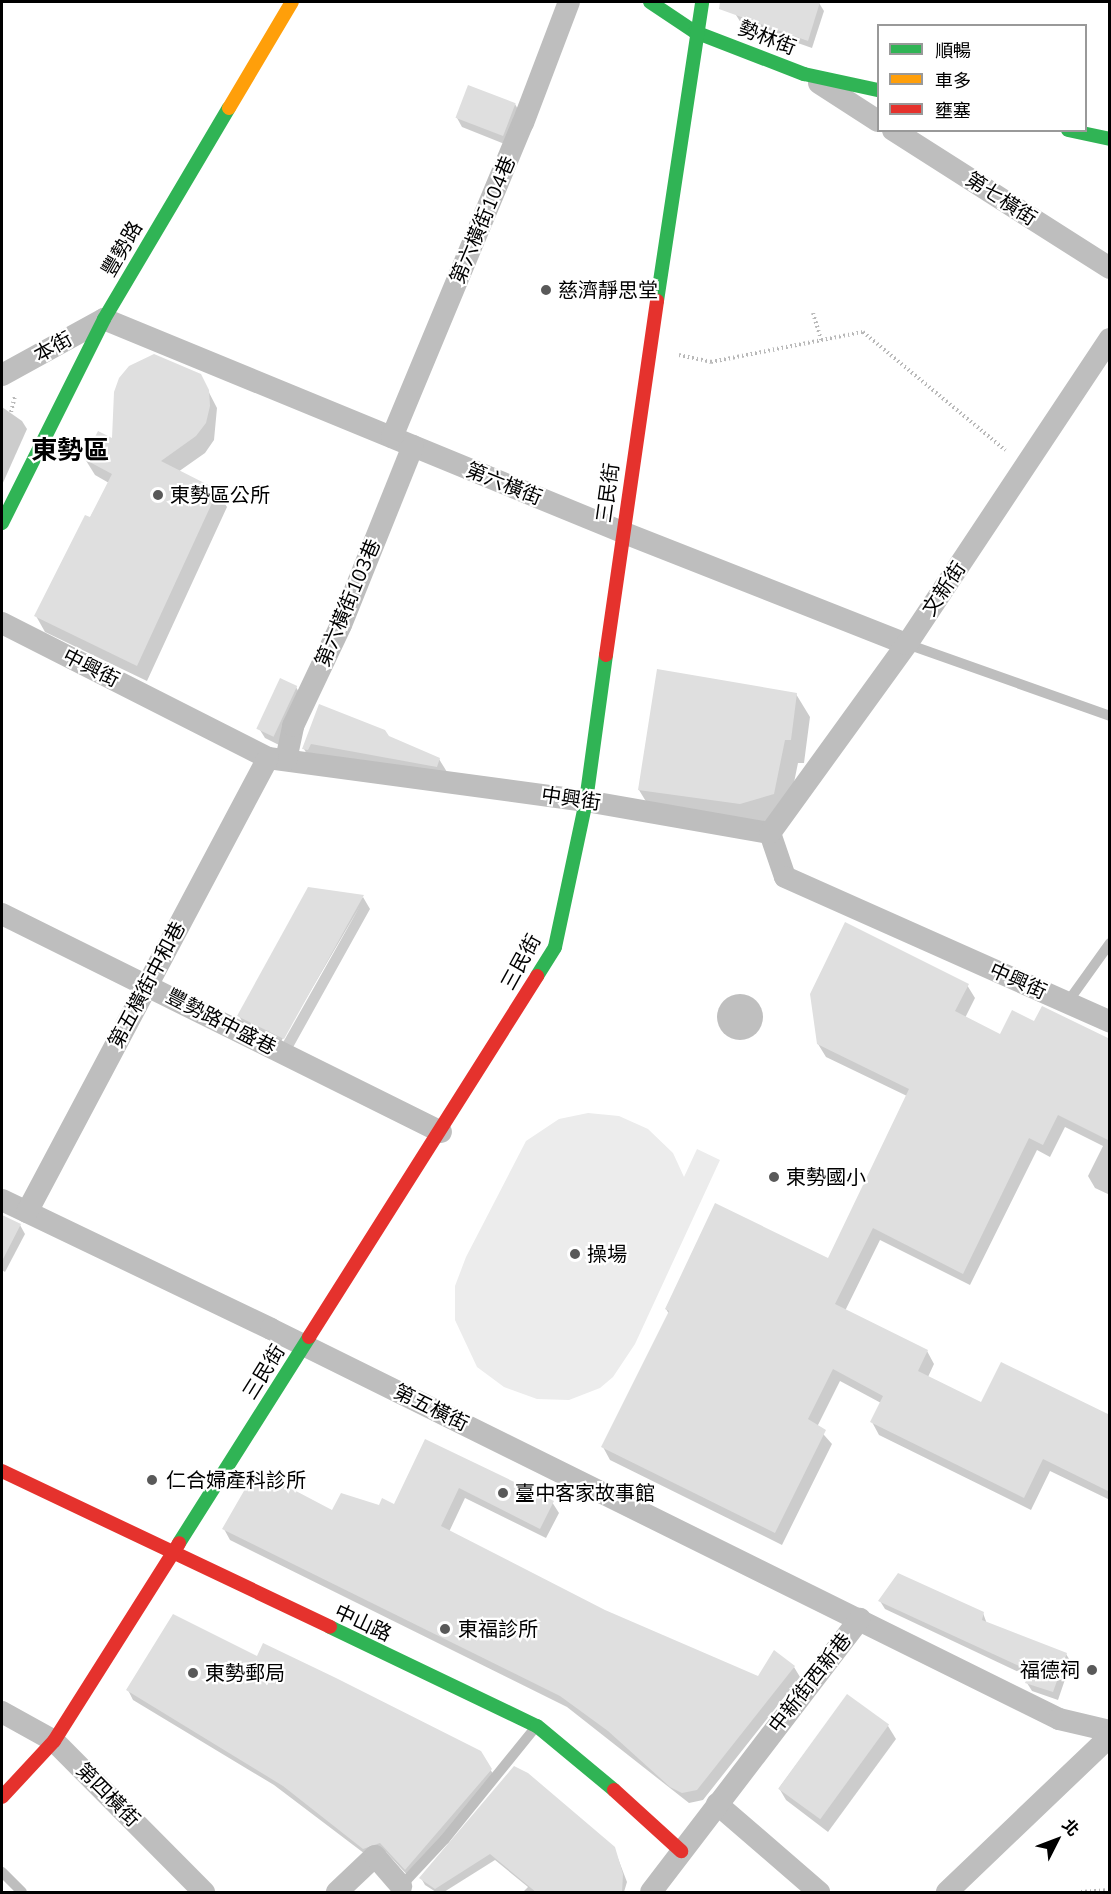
<!DOCTYPE html>
<html>
<head>
<meta charset="utf-8">
<style>
  body { margin:0 }
  #map { position:relative; width:1111px; height:1894px; overflow:hidden; background:#fff; font-family:"Nunito Sans","Noto Sans TC",sans-serif }
  div>[style] { position:absolute }
  [style*='--x'] { left:calc(var(--x)*1px); top:calc(var(--y)*1px); width:calc(var(--w)*1px); rotate:calc(var(--a)*1deg) }
  .green>* { inset:0; background:#ececec }
  .water>* { inset:0; background:#bfbfbf }
  .round { border-radius:50% }
  .shadow>* { inset:0; background:#0003 }
  .building>* { inset:0; background:#dfdfdf; transform-origin:0 0 }
  .path>* { height:4px; margin-top:-2px; transform-origin:0; background:repeating-linear-gradient(90deg,#b9b9b9 0 1.5px,transparent 0 4.5px) }
  .lane>* { height:10px; margin:-5px; padding:0 5px; transform-origin:5px; border-radius:5px; background:#bebebe }
  .street>* { height:22px; margin:-11px; padding:0 11px; transform-origin:11px; border-radius:11px; background:#bebebe }
  .fast>* { height:14px; margin:-7px; padding:0 7px; transform-origin:7px; border-radius:7px; background:#30b455 }
  .slow>* { height:14px; margin:-7px; padding:0 7px; transform-origin:7px; border-radius:7px; background:#ff9f0a }
  .jam>* { height:14px; margin:-7px; padding:0 7px; transform-origin:7px; border-radius:7px; background:#e5322d }
  .dots>* { width:16px; height:16px; translate:-50% -50%; box-sizing:border-box; border:3px solid #fff; border-radius:50% }
  span { translate:-50% -50%; white-space:nowrap; text-align:center; line-height:1.15; -webkit-text-stroke:4.5px #fff; paint-order:stroke }
  .street-label { font-size:20px; color:#000 }
  .poi-label { font-size:20px; color:#000 }
  .left { translate:0 -50%; text-align:left }
  .right { translate:-100% -50%; text-align:right }
  .district-label { font-size:26px; color:#000; font-weight:700 }
  .frame { position:absolute; inset:0; border:3px solid #000; pointer-events:none }
  .legend { position:absolute; left:877px; top:24px; width:210px; height:108px; box-sizing:border-box; background:#fff; border:2px solid #999; margin:0; padding:8px 10px; list-style:none; font-size:18px; color:#000 }
  .legend li { display:flex; align-items:center; gap:12px; height:30px }
  .legend b { width:30px; border:2px solid #999 }
  .north { position:absolute; left:1027px; top:1810px; width:60px; height:60px; -webkit-text-stroke:4px #fff; paint-order:stroke; rotate:48deg; font-size:16px; font-weight:700; line-height:24px; text-align:center; color:#000 }
  .north::after { content:''; display:block; margin:auto; width:21px; height:27px; background:#000; clip-path:polygon(50% 0,100% 100%,50% 72%,0 100%) }
</style>
</head>
<body>
<div id="map">
  <div class="green">
    <i style="clip-path:polygon(588px 1113px,619px 1116px,648px 1129px,673px 1153px,684px 1177px,697px 1149px,720px 1160px,635px 1344px,613px 1377px,600px 1388px,569px 1400px,537px 1399px,504px 1387px,477px 1367px,455px 1320px,455px 1286px,466px 1257px,526px 1141px,559px 1119px)"></i>
  </div>
  <div class="water">
    <i class="round" style="left:717px;top:994px;width:46px;height:46px"></i>
  </div>
  <div class="shadow">
    <i style="clip-path:polygon(742px 2px,819px 3px,824px 11px,812px 48px,741px 23px,736px 15px)"></i>
    <i style="clip-path:polygon(515px 104px,520px 113px,507px 145px,462px 127px,457px 118px)"></i>
    <i style="clip-path:polygon(200px 375px,217px 408px,214px 440px,205px 453px,178px 472px,217px 491px,227px 507px,147px 681px,45px 632px,36px 616px,109px 483px,95px 475px,85px 459px)"></i>
    <i style="clip-path:polygon(2px 407px,22px 421px,27px 429px,2px 485px)"></i>
    <i style="clip-path:polygon(296px 687px,301px 696px,281px 746px,265px 738px,260px 730px)"></i>
    <i style="clip-path:polygon(796px 694px,810px 717px,804px 763px,798px 763px,787px 817px,754px 827px,653px 813px,639px 790px)"></i>
    <i style="clip-path:polygon(319px 706px,439px 759px,447px 772px,311px 761px,304px 749px)"></i>
    <i style="clip-path:polygon(363px 897px,370px 909px,291px 1051px,281px 1046px,360px 906px,279px 1045px,246px 1028px,239px 1016px)"></i>
    <i style="clip-path:polygon(967px 985px,975px 998px,965px 1018px,1000px 1036px,1035px 1023px,1110px 1042px,1110px 1195px,1095px 1188px,1088px 1176px,1103px 1146px,1065px 1127px,1050px 1157px,1037px 1150px,970px 1285px,880px 1240px,845px 1311px,927px 1351px,934px 1364px,928px 1377px,982px 1404px,1110px 1417px,1110px 1500px,1050px 1471px,1031px 1510px,879px 1435px,872px 1422px,881px 1403px,840px 1381px,817px 1427px,832px 1444px,782px 1545px,610px 1460px,603px 1447px,669px 1314px,666px 1309px,829px 1260px,907px 1096px,826px 1057px,818px 1044px)"></i>
    <i style="clip-path:polygon(2px 1216px,20px 1225px,25px 1234px,5px 1272px,2px 1270px)"></i>
    <i style="clip-path:polygon(426px 1441px,552px 1502px,559px 1513px,546px 1538px,465px 1498px,449px 1532px,604px 1612px,759px 1678px,794px 1667px,800px 1677px,703px 1800px,689px 1803px,567px 1707px,230px 1540px,224px 1529px,333px 1512px,395px 1507px)"></i>
    <i style="clip-path:polygon(899px 1575px,983px 1613px,987px 1624px,1066px 1654px,1071px 1662px,1058px 1700px,1032px 1691px,1027px 1683px,1029px 1677px,885px 1609px,880px 1601px)"></i>
    <i style="clip-path:polygon(258px 1658px,480px 1752px,496px 1779px,411px 1879px,386px 1852px,369px 1857px,274px 1785px,133px 1700px,128px 1690px)"></i>
    <i style="clip-path:polygon(847px 1696px,888px 1726px,896px 1739px,828px 1832px,786px 1800px,779px 1788px)"></i>
    <i style="clip-path:polygon(515px 1768px,614px 1848px,627px 1882px,624px 1892px,523px 1892px,528px 1887px,495px 1860px,444px 1892px,436px 1892px,425px 1885px,421px 1878px)"></i>
  </div>
  <div class="building">
    <i style="clip-path:polygon(720px 2px,820px 2px,808px 41px,719px 9px)"></i>
    <i style="left:468px;top:85px;width:51px;height:35px;rotate:21deg"></i>
    <i style="clip-path:polygon(154px 354px,201px 374px,209px 390px,210px 406px,206px 423px,196px 436px,161px 461px,218px 490px,137px 666px,34px 616px,85px 515px,90px 517px,112px 474px,84px 459px,98px 431px,112px 438px,114px 392px,119px 378px,129px 366px)"></i>
    <i style="clip-path:polygon(657px 669px,797px 693px,791px 740px,785px 740px,774px 794px,740px 804px,638px 790px)"></i>
    <i style="left:280px;top:678px;width:19px;height:56px;rotate:25deg"></i>
    <i style="clip-path:polygon(319px 704px,385px 730px,389px 736px,440px 758px,437px 767px,311px 744px,308px 750px,302px 749px)"></i>
    <i style="clip-path:polygon(308px 887px,364px 895px,284px 1039px,237px 1016px)"></i>
    <i style="clip-path:polygon(845px 922px,969px 984px,955px 1011px,1000px 1034px,1012px 1010px,1034px 1021px,1042px 1006px,1110px 1039px,1110px 1141px,1058px 1115px,1043px 1145px,1029px 1138px,963px 1274px,873px 1228px,835px 1304px,928px 1350px,918px 1371px,981px 1402px,1001px 1362px,1110px 1415px,1110px 1492px,1043px 1459px,1024px 1498px,870px 1422px,883px 1396px,833px 1369px,808px 1419px,826px 1430px,775px 1533px,601px 1447px,669px 1311px,665px 1309px,715px 1203px,828px 1258px,909px 1089px,817px 1044px,810px 994px)"></i>
    <i style="clip-path:polygon(2px 1215px,21px 1224px,2px 1261px)"></i>
    <i style="clip-path:polygon(425px 1439px,554px 1501px,540px 1529px,459px 1488px,441px 1526px,605px 1610px,758px 1676px,774px 1650px,795px 1666px,697px 1790px,682px 1793px,670px 1787px,608px 1731px,560px 1696px,222px 1529px,256px 1470px,332px 1510px,341px 1493px,379px 1505px,382px 1498px,394px 1504px)"></i>
    <i style="clip-path:polygon(898px 1573px,984px 1612px,982px 1620px,1067px 1653px,1053px 1692px,1025px 1683px,1030px 1671px,878px 1601px)"></i>
    <i style="clip-path:polygon(173px 1614px,257px 1656px,263px 1643px,336px 1678px,481px 1751px,492px 1769px,405px 1870px,380px 1843px,363px 1849px,283px 1786px,126px 1690px)"></i>
    <i style="left:847px;top:1694px;width:52px;height:117px;rotate:36deg"></i>
    <i style="clip-path:polygon(514px 1766px,528px 1773px,615px 1847px,623px 1874px,622px 1893px,537px 1893px,490px 1854px,435px 1889px,419px 1878px)"></i>
  </div>
  <div class="path">
    <i style="--x:813;--y:313;--w:28;--a:73"></i>
    <i style="--x:679;--y:355;--w:33;--a:12"></i>
    <i style="--x:711;--y:362;--w:155;--a:-11.2"></i>
    <i style="--x:863;--y:332;--w:185;--a:39.7"></i>
    <i style="--x:11;--y:412;--w:16;--a:-76"></i>
    <i style="--x:1081;--y:1892;--w:29;--a:-4"></i>
  </div>
  <div class="lane">
    <i style="--x:907;--y:644;--w:215;--a:19.5"></i>
    <i style="--x:1067;--y:1003;--w:74;--a:-54.4"></i>
    <i style="--x:2;--y:1872;--w:28;--a:45"></i>
    <i style="--x:401;--y:1886;--w:64;--a:-46.9"></i>
    <i style="--x:445;--y:1839;--w:143;--a:-51"></i>
  </div>
  <div class="street">
    <i style="--x:819;--y:83;--w:70;--a:32.8"></i>
    <i style="--x:893;--y:130;--w:257;--a:32.5"></i>
    <i style="--x:2;--y:375;--w:116;--a:-28.8"></i>
    <i style="--x:104;--y:319;--w:560;--a:22.35"></i>
    <i style="--x:622;--y:532;--w:306;--a:21.5"></i>
    <i style="--x:392;--y:437;--w:340;--a:-67.4"></i>
    <i style="--x:523;--y:123;--w:129;--a:-69.2"></i>
    <i style="--x:2;--y:623;--w:298;--a:26.9"></i>
    <i style="--x:268;--y:758;--w:321;--a:7.7"></i>
    <i style="--x:586;--y:801;--w:187;--a:9.9"></i>
    <i style="--x:770;--y:833;--w:46;--a:71.2"></i>
    <i style="--x:785;--y:877;--w:356;--a:24"></i>
    <i style="--x:286;--y:760;--w:35;--a:-78"></i>
    <i style="--x:293;--y:726;--w:112;--a:-64.6"></i>
    <i style="--x:341;--y:625;--w:193;--a:-68.1"></i>
    <i style="--x:770;--y:833;--w:233;--a:-54.1"></i>
    <i style="--x:907;--y:644;--w:366;--a:-56.4"></i>
    <i style="--x:2;--y:914;--w:490;--a:26.4"></i>
    <i style="--x:2;--y:1200;--w:298;--a:25.6"></i>
    <i style="--x:271;--y:1329;--w:879;--a:26.33"></i>
    <i style="--x:1059;--y:1719;--w:52;--a:13.2"></i>
    <i style="--x:27;--y:1212;--w:514;--a:-62.04"></i>
    <i style="--x:2;--y:1712;--w:60;--a:29.1"></i>
    <i style="--x:54;--y:1741;--w:213;--a:45.2"></i>
    <i style="--x:717;--y:1804;--w:135;--a:40.8"></i>
    <i style="--x:337;--y:1892;--w:52;--a:-43.5"></i>
    <i style="--x:375;--y:1856;--w:40;--a:49"></i>
    <i style="--x:651;--y:1892;--w:344;--a:-52.6"></i>
    <i style="--x:947;--y:1892;--w:226;--a:-43.7"></i>
  </div>
  <div class="fast">
    <i style="--x:650;--y:2;--w:54;--a:33.7"></i>
    <i style="--x:695;--y:32;--w:117;--a:21.1"></i>
    <i style="--x:804;--y:74;--w:76;--a:12.2"></i>
    <i style="--x:1068;--y:130;--w:43;--a:12.1"></i>
    <i style="--x:657;--y:301;--w:302;--a:-81.4"></i>
    <i style="--x:2;--y:523;--w:228;--a:-63.4"></i>
    <i style="--x:104;--y:319;--w:245;--a:-59.4"></i>
    <i style="--x:537;--y:976;--w:34;--a:-58"></i>
    <i style="--x:555;--y:947;--w:149;--a:-78"></i>
    <i style="--x:586;--y:801;--w:147;--a:-82.2"></i>
    <i style="--x:179;--y:1543;--w:244;--a:-57.7"></i>
    <i style="--x:330;--y:1627;--w:229;--a:25.6"></i>
    <i style="--x:537;--y:1726;--w:100;--a:39.7"></i>
  </div>
  <div class="slow">
    <i style="--x:229;--y:108;--w:123;--a:-59.3"></i>
  </div>
  <div class="jam">
    <i style="--x:606;--y:655;--w:358;--a:-81.8"></i>
    <i style="--x:309;--y:1337;--w:427;--a:-57.7"></i>
    <i style="--x:2;--y:1471;--w:363;--a:25.4"></i>
    <i style="--x:614;--y:1790;--w:91;--a:42.3"></i>
    <i style="--x:2;--y:1797;--w:76;--a:-47.1"></i>
    <i style="--x:54;--y:1741;--w:234;--a:-57.7"></i>
  </div>
  <div class="dots">
    <i style="left:546px;top:290px;background:#595959"></i>
    <i style="left:158px;top:495px;background:#595959"></i>
    <i style="left:774px;top:1177px;background:#595959"></i>
    <i style="left:575px;top:1254px;background:#595959"></i>
    <i style="left:152px;top:1480px;background:#595959"></i>
    <i style="left:503px;top:1493px;background:#595959"></i>
    <i style="left:445px;top:1629px;background:#595959"></i>
    <i style="left:1092px;top:1670px;background:#595959"></i>
    <i style="left:193px;top:1673px;background:#595959"></i>
  </div>
  <div class="street-label">
    <span style="left:767px;top:38px;rotate:21deg">勢林街</span>
    <span style="left:1001px;top:199px;rotate:33deg">第七橫街</span>
    <span style="left:483px;top:220px;rotate:-67deg">第六橫街104巷</span>
    <span style="left:122px;top:249px;rotate:-60deg">豐勢路</span>
    <span style="left:53px;top:347px;rotate:-29deg">本街</span>
    <span style="left:504px;top:484px;rotate:22deg">第六橫街</span>
    <span style="left:608px;top:493px;rotate:-82deg">三民街</span>
    <span style="left:944px;top:589px;rotate:-56deg">文新街</span>
    <span style="left:348px;top:603px;rotate:-67deg">第六橫街103巷</span>
    <span style="left:91px;top:668px;rotate:27deg">中興街</span>
    <span style="left:571px;top:799px;rotate:8deg">中興街</span>
    <span style="left:521px;top:962px;rotate:-61deg">三民街</span>
    <span style="left:1018px;top:981px;rotate:24deg">中興街</span>
    <span style="left:147px;top:985px;rotate:-62deg">第五橫街中和巷</span>
    <span style="left:221px;top:1022px;rotate:27deg">豐勢路中盛巷</span>
    <span style="left:264px;top:1372px;rotate:-58deg">三民街</span>
    <span style="left:431px;top:1408px;rotate:26deg">第五橫街</span>
    <span style="left:363px;top:1623px;rotate:25deg">中山路</span>
    <span style="left:810px;top:1683px;rotate:-52deg">中新街西新巷</span>
    <span style="left:108px;top:1795px;rotate:45deg">第四橫街</span>
  </div>
  <div class="poi-label">
    <span class="left" style="left:558px;top:290px">慈濟靜思堂</span>
    <span class="left" style="left:170px;top:495px">東勢區公所</span>
    <span class="left" style="left:786px;top:1177px">東勢國小</span>
    <span class="left" style="left:587px;top:1254px">操場</span>
    <span class="left" style="left:166px;top:1480px">仁合婦產科診所</span>
    <span class="left" style="left:515px;top:1493px">臺中客家故事館</span>
    <span class="left" style="left:458px;top:1629px">東福診所</span>
    <span class="right" style="left:1080px;top:1670px">福德祠</span>
    <span class="left" style="left:205px;top:1673px">東勢郵局</span>
  </div>
  <div class="district-label">
    <span style="left:70px;top:451px">東勢區</span>
  </div>
  <div class="frame"></div>
  <ul class="legend">
  <li><b style="height:8px;background:#30b455"></b>順暢</li>
  <li><b style="height:8px;background:#ff9f0a"></b>車多</li>
  <li><b style="height:8px;background:#e5322d"></b>壅塞</li>
  </ul>
  <div class="north">北</div>
</div>
</body>
</html>
